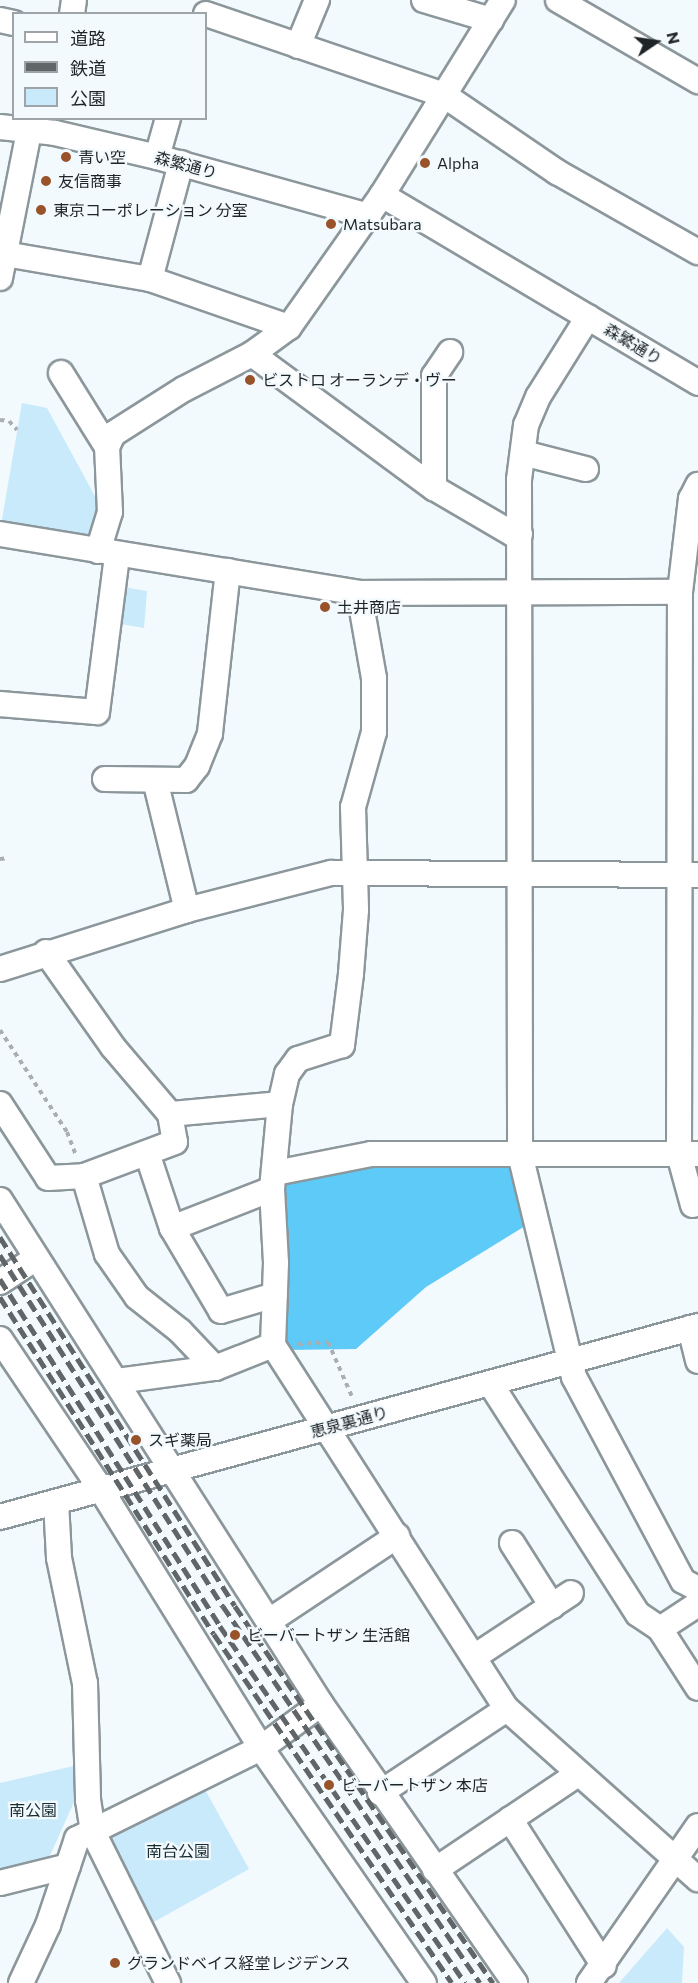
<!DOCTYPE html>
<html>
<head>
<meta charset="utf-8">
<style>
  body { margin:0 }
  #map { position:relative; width:698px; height:1983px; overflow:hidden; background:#f3fafe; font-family:Commissioner,"Noto Sans JP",sans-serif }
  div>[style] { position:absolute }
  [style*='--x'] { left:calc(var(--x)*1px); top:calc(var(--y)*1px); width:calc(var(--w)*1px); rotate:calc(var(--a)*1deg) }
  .green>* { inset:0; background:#c9eafb; transform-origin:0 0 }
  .forest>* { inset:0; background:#5dcaf8 }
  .path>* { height:4px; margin-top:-2px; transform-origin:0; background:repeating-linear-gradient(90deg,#a8aeb1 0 4.5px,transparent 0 9px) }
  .roads { filter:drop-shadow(2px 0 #8c979c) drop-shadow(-2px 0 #8c979c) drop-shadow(0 2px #8c979c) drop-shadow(0 -2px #8c979c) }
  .minor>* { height:24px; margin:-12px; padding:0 12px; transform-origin:12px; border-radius:12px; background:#fff }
  .rail>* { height:4.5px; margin-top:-2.25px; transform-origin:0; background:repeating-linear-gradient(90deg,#606568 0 12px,transparent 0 18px) }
  .dots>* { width:16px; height:16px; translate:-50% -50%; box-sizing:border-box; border:3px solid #f3fafe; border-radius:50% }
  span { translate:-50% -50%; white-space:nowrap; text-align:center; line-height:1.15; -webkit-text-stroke:4.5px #f3fafe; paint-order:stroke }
  .poi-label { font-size:16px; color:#1f2426 }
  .left { translate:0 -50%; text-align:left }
  .street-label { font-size:16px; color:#1f2426 }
  .park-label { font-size:16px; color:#192d35 }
  .legend { position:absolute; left:12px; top:12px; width:195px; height:108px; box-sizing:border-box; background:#f3fafe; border:2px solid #9ea4a8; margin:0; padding:8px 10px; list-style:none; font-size:18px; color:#1f2426 }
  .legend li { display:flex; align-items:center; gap:12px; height:30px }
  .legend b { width:30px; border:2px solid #9ea4a8 }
  .north { position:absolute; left:626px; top:12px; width:60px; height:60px; -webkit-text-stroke:4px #f3fafe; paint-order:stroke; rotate:77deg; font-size:16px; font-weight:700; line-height:24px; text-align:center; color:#1f2426 }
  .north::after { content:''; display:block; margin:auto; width:21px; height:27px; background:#1f2426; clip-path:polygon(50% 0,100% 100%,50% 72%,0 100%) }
</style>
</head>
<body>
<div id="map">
  <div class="green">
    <i style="clip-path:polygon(22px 403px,47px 408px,102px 509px,91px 542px,1px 525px)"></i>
    <i style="clip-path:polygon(117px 586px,147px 591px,144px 628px,115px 623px)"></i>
    <i style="clip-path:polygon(82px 1764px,79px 1791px,48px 1860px,0 1873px,0 1783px)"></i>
    <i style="left:203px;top:1786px;width:95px;height:112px;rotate:61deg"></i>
    <i style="clip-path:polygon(667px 1928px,684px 1947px,682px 1983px,619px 1983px)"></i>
  </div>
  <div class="forest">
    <i style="clip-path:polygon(382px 1160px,514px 1160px,530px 1223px,426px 1287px,356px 1349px,284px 1350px,279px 1188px,287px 1177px)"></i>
  </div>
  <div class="path">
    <i style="--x:0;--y:420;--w:9;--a:6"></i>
    <i style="--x:9;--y:421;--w:12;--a:48"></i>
    <i style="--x:0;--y:859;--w:9;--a:-6"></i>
    <i style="--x:0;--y:1030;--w:122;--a:56.7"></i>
    <i style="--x:67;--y:1132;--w:25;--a:69"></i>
    <i style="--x:298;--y:1344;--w:30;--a:-4"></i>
    <i style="--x:328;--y:1342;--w:62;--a:66.3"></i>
  </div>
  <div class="roads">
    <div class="minor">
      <i style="--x:424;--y:0;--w:70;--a:16.6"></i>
      <i style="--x:558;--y:0;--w:162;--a:30.1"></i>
      <i style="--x:72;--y:14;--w:14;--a:-82"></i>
      <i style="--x:206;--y:14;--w:251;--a:18.8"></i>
      <i style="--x:444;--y:95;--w:137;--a:34.3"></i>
      <i style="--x:557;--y:172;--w:162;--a:29.6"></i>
      <i style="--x:0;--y:20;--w:14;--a:12"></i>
      <i style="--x:298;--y:46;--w:50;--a:-67.6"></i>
      <i style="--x:0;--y:127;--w:55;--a:6.2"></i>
      <i style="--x:55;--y:133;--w:105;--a:13.2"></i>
      <i style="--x:157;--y:157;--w:220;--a:15.6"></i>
      <i style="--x:157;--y:157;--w:41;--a:-74.2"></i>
      <i style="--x:382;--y:195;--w:368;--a:30.7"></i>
      <i style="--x:5;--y:254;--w:147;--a:9.8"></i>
      <i style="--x:150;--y:279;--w:147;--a:19.1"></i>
      <i style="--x:0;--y:278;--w:150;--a:-78.8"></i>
      <i style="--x:150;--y:279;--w:120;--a:-75"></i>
      <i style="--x:588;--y:317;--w:94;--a:122"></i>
      <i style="--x:538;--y:397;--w:30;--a:113"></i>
      <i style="--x:526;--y:425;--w:55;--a:97.3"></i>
      <i style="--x:519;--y:480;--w:674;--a:89.91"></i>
      <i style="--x:520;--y:1154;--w:229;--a:76.4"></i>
      <i style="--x:574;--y:1377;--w:231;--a:61.9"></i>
      <i style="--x:683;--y:1581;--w:17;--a:28"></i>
      <i style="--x:252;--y:354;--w:226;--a:36.4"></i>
      <i style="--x:434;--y:488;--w:91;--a:30.2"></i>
      <i style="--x:513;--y:534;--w:7;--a:0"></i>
      <i style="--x:61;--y:373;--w:87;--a:58.1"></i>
      <i style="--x:523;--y:453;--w:65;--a:14.3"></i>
      <i style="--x:434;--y:488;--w:112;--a:-90"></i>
      <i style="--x:434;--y:376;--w:29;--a:-56"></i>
      <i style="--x:0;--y:534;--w:364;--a:9.3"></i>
      <i style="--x:359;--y:593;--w:321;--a:-0.2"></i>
      <i style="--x:98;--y:551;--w:41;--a:-72.9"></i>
      <i style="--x:110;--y:512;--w:65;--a:-92.6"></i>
      <i style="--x:107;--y:447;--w:14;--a:-65"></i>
      <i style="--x:113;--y:434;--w:84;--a:-32.4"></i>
      <i style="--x:184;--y:389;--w:76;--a:-27.2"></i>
      <i style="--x:252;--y:354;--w:46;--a:-36.1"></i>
      <i style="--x:289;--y:327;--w:161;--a:-54.8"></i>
      <i style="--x:382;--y:195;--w:229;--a:-58.2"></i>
      <i style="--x:359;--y:593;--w:86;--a:80"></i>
      <i style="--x:374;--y:678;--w:54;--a:90"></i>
      <i style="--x:374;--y:732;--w:78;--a:105.6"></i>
      <i style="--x:353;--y:807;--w:103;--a:88.3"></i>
      <i style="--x:356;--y:910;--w:64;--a:94.5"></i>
      <i style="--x:351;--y:974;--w:72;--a:97.2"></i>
      <i style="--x:342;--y:1045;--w:46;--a:162.3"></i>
      <i style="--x:298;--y:1059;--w:19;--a:126"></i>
      <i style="--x:287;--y:1074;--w:31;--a:103"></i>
      <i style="--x:280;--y:1104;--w:85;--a:95.4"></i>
      <i style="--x:272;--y:1189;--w:74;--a:86.9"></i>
      <i style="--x:276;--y:1263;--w:82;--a:92.1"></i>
      <i style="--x:273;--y:1345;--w:433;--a:57.3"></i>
      <i style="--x:507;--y:1709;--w:256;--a:41.7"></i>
      <i style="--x:0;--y:704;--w:97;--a:4.7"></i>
      <i style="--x:97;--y:712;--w:157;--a:-82.7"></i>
      <i style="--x:105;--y:779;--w:81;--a:0.7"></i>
      <i style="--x:186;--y:780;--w:18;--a:-52"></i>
      <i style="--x:197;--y:766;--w:35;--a:-68"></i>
      <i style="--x:210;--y:733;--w:163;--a:-83.7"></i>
      <i style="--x:155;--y:780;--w:134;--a:76.2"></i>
      <i style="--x:46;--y:952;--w:116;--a:54.8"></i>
      <i style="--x:113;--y:1047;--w:88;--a:49.6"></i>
      <i style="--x:170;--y:1114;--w:28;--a:80"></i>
      <i style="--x:175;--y:1142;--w:97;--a:159.5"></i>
      <i style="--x:0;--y:969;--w:196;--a:-17.5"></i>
      <i style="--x:187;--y:910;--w:149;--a:-14.4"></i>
      <i style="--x:331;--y:873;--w:367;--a:0.3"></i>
      <i style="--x:0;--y:1104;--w:88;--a:57"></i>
      <i style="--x:48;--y:1178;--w:36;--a:-3"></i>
      <i style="--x:84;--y:1176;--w:81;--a:73.6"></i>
      <i style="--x:107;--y:1254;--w:52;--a:55.1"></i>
      <i style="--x:137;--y:1297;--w:55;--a:38.3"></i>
      <i style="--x:180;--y:1331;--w:51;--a:46.6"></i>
      <i style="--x:170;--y:1114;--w:110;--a:-5.2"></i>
      <i style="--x:147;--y:1153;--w:79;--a:71.6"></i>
      <i style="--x:172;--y:1228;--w:96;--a:59.4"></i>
      <i style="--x:221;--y:1311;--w:56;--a:-16.5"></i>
      <i style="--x:275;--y:1173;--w:98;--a:-11.2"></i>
      <i style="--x:371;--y:1154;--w:327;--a:0"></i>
      <i style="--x:0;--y:1200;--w:598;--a:57.51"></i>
      <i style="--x:321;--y:1704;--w:340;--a:55.2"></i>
      <i style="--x:693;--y:1205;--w:53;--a:-105.4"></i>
      <i style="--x:679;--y:1154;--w:562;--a:-89.9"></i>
      <i style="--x:680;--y:592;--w:94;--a:-83.3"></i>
      <i style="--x:691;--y:499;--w:16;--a:-63"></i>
      <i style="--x:172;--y:1228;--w:107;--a:-21.3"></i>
      <i style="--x:0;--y:1282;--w:43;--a:-33.7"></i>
      <i style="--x:690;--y:1328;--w:34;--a:76"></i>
      <i style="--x:0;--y:1339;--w:179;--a:56.1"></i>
      <i style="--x:100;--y:1488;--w:306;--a:58.2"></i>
      <i style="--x:261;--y:1748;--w:286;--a:55.3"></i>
      <i style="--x:117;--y:1381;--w:99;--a:-7.6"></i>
      <i style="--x:215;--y:1368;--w:62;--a:-21.6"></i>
      <i style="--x:490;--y:1383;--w:274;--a:57.4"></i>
      <i style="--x:638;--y:1614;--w:27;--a:34"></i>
      <i style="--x:660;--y:1629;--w:70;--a:57.2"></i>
      <i style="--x:56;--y:1502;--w:56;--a:86.9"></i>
      <i style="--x:59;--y:1558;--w:128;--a:78.3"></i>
      <i style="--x:85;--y:1683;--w:117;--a:88.5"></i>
      <i style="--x:88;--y:1800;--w:32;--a:81"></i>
      <i style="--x:93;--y:1832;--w:169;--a:63.6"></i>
      <i style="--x:0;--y:1517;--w:724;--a:-15.3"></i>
      <i style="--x:512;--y:1543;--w:75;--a:57.6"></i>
      <i style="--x:269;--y:1621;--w:154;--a:-33.6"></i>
      <i style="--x:660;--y:1629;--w:45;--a:-33.3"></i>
      <i style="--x:474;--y:1657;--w:116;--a:-33.4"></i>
      <i style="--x:380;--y:1793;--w:152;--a:-33.5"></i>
      <i style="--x:510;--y:1819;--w:174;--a:57.4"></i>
      <i style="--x:435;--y:1870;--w:172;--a:-33.9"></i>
      <i style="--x:0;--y:1883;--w:70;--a:-14"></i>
      <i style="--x:21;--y:1983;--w:64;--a:-65"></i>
      <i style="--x:48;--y:1925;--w:91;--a:-71.4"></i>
      <i style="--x:77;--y:1839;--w:205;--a:-26.3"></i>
      <i style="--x:261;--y:1748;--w:74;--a:-36.3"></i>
      <i style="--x:589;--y:1983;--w:191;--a:-55.2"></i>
    </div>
  </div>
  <div class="rail">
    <i style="--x:0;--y:1237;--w:437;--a:57.5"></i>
    <i style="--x:235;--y:1606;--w:457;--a:55.6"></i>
    <i style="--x:0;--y:1255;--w:416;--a:57.6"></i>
    <i style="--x:223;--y:1606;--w:456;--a:55.7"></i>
    <i style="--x:0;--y:1279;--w:411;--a:57.6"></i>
    <i style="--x:220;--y:1626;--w:433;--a:55.5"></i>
    <i style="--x:0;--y:1297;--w:399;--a:57.6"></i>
    <i style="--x:214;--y:1634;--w:422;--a:55.7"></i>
  </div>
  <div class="dots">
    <i style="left:66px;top:157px;background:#99532a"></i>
    <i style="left:425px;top:163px;background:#99532a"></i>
    <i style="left:46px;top:181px;background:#99532a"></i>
    <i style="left:41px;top:210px;background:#99532a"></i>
    <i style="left:331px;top:224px;background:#99532a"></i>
    <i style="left:250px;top:380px;background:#99532a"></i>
    <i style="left:325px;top:607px;background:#99532a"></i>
    <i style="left:136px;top:1440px;background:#99532a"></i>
    <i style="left:235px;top:1635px;background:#99532a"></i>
    <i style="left:329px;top:1785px;background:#99532a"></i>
    <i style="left:115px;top:1963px;background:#99532a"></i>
  </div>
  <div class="poi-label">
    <span class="left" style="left:78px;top:157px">青い空</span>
    <span class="left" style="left:437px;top:163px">Alpha</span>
    <span class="left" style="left:58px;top:181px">友信商事</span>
    <span class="left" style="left:53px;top:210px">東京コーポレーション 分室</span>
    <span class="left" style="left:343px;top:224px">Matsubara</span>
    <span class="left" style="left:262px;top:380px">ビストロ オーランデ・ヴー</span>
    <span class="left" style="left:337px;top:607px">土井商店</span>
    <span class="left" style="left:148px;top:1440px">スギ薬局</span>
    <span class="left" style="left:247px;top:1635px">ビーバートザン 生活館</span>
    <span class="left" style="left:341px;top:1785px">ビーバートザン 本店</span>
    <span class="left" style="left:127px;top:1963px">グランドベイス経堂レジデンス</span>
  </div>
  <div class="street-label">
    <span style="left:186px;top:165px;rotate:15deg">森繁通り</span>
    <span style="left:633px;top:344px;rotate:31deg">森繁通り</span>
    <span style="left:349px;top:1422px;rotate:-15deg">恵泉裏通り</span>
  </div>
  <div class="park-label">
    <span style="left:33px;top:1810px">南公園</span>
    <span style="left:178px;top:1851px">南台公園</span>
  </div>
  <ul class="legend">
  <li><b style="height:8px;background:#fff"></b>道路</li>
  <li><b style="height:8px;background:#606568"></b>鉄道</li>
  <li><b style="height:16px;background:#c9eafb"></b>公園</li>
  </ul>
  <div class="north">N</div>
</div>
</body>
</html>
